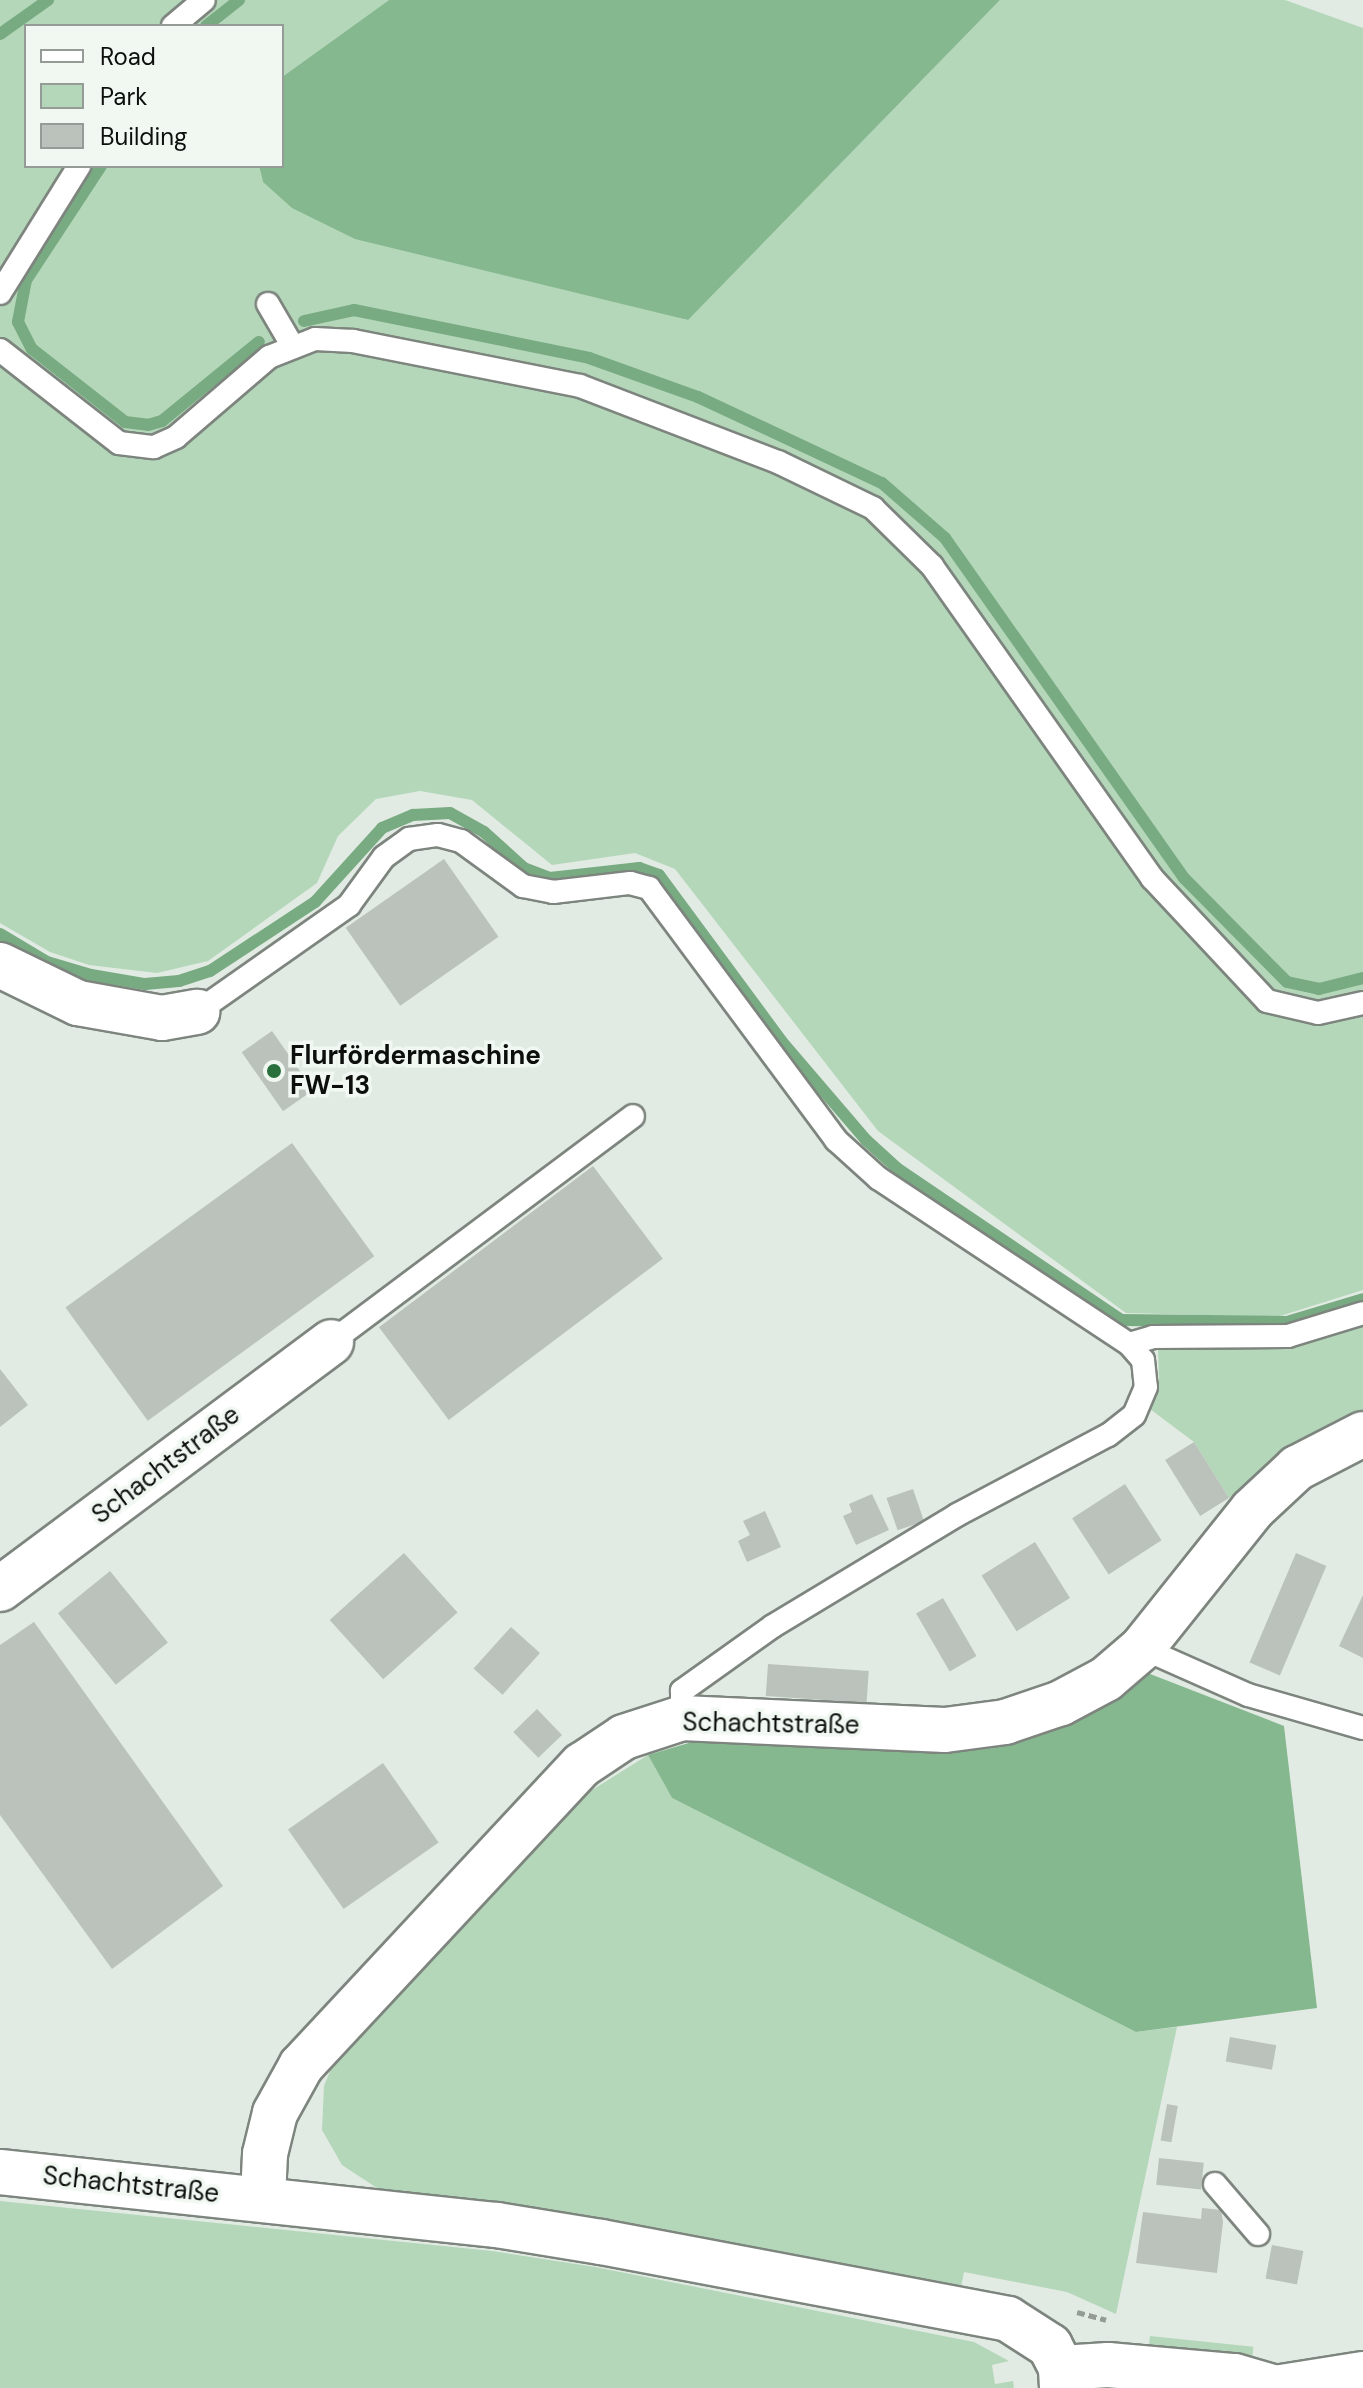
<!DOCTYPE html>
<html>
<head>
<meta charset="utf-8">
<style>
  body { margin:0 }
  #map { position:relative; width:1363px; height:2388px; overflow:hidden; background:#e2ebe3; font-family:"DM Sans",sans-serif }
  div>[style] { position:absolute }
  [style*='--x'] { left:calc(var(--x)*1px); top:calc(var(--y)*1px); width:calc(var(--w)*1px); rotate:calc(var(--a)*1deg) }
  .green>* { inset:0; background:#b4d7ba; transform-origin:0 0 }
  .forest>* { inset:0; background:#86b88f }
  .stream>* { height:12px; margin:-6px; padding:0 6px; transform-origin:6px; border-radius:6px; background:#79ab82 }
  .building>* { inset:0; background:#bac2bb; transform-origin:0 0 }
  .path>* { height:5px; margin-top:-2.5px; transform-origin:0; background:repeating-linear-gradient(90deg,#949b95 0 8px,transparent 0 12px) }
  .roads { filter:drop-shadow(2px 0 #7d857e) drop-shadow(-2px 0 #7d857e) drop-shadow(0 2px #7d857e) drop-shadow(0 -2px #7d857e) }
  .service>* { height:22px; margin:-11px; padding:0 11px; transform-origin:11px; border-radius:11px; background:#fff }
  .minor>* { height:44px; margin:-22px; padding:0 22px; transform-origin:22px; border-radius:22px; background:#fff }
  .tertiary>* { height:44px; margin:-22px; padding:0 22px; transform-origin:22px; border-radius:22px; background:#fff }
  .dots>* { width:22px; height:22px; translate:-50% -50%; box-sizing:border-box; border:4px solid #f0f8f1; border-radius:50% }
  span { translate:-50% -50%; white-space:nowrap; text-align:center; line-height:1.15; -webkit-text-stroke:7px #f0f8f1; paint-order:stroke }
  .poi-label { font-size:26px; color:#0d0f0d; font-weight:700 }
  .left { translate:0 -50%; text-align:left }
  .street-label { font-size:26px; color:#0d0f0d }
  .legend { position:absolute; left:24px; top:24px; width:260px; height:144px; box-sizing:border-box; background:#f0f8f1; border:2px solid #959b96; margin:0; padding:10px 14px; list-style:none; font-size:24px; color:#0d0f0d }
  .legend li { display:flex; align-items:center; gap:16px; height:40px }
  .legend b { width:40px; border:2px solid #959b96 }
</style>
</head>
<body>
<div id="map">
  <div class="green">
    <i style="clip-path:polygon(0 0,389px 0,282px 77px,282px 26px,26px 26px,26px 166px,259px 166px,263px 182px,687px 320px,1000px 0,1285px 0,1363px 28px,1363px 1290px,1277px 1317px,1126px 1313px,878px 1131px,675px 869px,635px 853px,552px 865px,472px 800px,420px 791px,376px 799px,338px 836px,317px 883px,208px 961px,157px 973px,89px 965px,50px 952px,0 923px)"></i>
    <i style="clip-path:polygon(1363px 1324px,1363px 1414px,1302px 1439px,1229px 1498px,1194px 1442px,1150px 1409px,1159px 1380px,1158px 1348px,1291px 1347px)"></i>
    <i style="clip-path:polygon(648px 1755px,672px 1798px,1136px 2032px,1177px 2027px,1116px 2314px,1067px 2292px,964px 2272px,961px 2287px,611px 2222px,380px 2190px,342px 2165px,322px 2130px,324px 2086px,332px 2066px,581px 1797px)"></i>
    <i style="clip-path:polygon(0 2201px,492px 2251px,595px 2267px,974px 2342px,1009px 2361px,992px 2365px,995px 2384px,1013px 2381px,1014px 2388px,0 2388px)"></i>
    <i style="left:1150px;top:2336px;width:104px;height:17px;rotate:6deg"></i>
  </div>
  <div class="forest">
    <i style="clip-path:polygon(389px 0,1000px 0,688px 320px,355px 239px,292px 208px,263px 182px,259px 166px,282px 166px,282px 77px)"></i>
    <i style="clip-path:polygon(1145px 1672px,1284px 1726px,1317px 2008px,1136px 2032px,672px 1798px,648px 1755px,692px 1742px,954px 1752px,993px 1748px,1076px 1721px,1112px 1702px)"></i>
  </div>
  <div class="stream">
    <i style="--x:206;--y:26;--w:42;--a:-38.2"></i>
    <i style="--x:0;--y:34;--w:59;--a:-35.3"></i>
    <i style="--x:101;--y:166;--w:136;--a:123.3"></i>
    <i style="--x:26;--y:280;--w:43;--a:100.8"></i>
    <i style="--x:18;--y:322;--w:30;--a:63"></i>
    <i style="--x:32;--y:349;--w:118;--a:38.1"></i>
    <i style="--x:125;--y:422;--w:23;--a:7"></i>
    <i style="--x:148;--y:425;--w:15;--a:-16"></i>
    <i style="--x:162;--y:421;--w:125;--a:-39.2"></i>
    <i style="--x:304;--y:321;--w:51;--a:-12.4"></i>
    <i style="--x:354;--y:310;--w:240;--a:11.5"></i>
    <i style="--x:589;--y:358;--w:116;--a:19.7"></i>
    <i style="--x:698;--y:397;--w:203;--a:25.1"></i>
    <i style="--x:882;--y:483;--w:84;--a:41.1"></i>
    <i style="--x:945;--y:538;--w:416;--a:54.9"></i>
    <i style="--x:1184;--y:878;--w:146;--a:45.3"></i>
    <i style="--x:1287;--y:982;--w:33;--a:12"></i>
    <i style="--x:1319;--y:989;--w:45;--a:-14"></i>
    <i style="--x:0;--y:934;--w:55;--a:30.8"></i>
    <i style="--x:47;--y:962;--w:46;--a:16.5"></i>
    <i style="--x:91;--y:975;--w:55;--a:9.5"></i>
    <i style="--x:145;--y:984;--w:34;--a:-5"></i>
    <i style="--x:179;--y:981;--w:33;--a:-18"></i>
    <i style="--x:210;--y:971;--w:126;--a:-33.3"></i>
    <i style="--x:315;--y:902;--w:100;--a:-47.8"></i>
    <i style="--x:382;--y:828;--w:34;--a:-23"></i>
    <i style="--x:413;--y:815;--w:37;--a:-3"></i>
    <i style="--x:450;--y:813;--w:39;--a:29"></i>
    <i style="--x:484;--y:832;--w:54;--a:42"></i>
    <i style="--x:524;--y:868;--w:28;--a:21"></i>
    <i style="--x:550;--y:878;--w:90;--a:-6.4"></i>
    <i style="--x:639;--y:868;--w:21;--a:19"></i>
    <i style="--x:659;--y:875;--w:207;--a:53.6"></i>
    <i style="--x:782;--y:1042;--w:129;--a:49.4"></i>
    <i style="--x:866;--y:1140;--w:43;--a:42.2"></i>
    <i style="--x:898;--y:1169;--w:269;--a:34.1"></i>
    <i style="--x:1121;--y:1320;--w:166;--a:0.7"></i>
    <i style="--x:1287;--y:1322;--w:79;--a:-16.8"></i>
  </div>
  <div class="building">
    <i style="left:444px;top:859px;width:95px;height:120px;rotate:55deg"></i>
    <i style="left:272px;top:1031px;width:72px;height:37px;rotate:55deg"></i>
    <i style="left:292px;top:1143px;width:140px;height:280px;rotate:54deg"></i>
    <i style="left:593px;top:1166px;width:116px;height:268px;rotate:53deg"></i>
    <i style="clip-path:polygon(0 1369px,28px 1405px,0 1427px)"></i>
    <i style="left:1194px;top:1442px;width:66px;height:34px;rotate:58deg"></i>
    <i style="left:1125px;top:1484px;width:67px;height:63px;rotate:57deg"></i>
    <i style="left:913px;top:1489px;width:34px;height:28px;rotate:71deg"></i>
    <i style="clip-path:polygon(872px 1494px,889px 1530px,856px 1545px,843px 1516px,852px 1512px,849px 1504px)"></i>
    <i style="clip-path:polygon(765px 1511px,781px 1547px,747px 1562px,738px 1541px,750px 1535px,743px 1521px)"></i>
    <i style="left:1035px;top:1542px;width:66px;height:63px;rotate:58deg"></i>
    <i style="left:404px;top:1553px;width:80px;height:100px;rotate:48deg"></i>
    <i style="left:1296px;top:1553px;width:33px;height:119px;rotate:23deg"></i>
    <i style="left:110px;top:1571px;width:92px;height:67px;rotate:51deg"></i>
    <i style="clip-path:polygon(1363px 1595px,1363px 1658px,1339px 1646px)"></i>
    <i style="left:943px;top:1598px;width:67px;height:31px;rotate:60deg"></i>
    <i style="clip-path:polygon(34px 1622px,223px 1886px,112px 1969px,0 1815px,0 1645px)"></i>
    <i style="left:511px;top:1627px;width:39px;height:56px;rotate:42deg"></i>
    <i style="left:768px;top:1664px;width:101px;height:32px;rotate:4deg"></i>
    <i style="left:537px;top:1709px;width:36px;height:33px;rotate:46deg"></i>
    <i style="left:383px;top:1763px;width:97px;height:116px;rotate:55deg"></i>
    <i style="left:1230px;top:2037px;width:47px;height:25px;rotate:10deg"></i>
    <i style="left:1167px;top:2104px;width:11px;height:37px;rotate:10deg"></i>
    <i style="left:1159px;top:2158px;width:45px;height:27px;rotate:6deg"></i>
    <i style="clip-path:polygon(1202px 2208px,1221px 2210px,1223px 2222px,1217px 2273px,1136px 2263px,1143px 2212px,1201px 2219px)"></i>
    <i style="left:1272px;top:2245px;width:32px;height:34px;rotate:11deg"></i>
  </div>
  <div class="path">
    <i style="--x:1077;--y:2312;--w:30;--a:15"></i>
  </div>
  <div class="roads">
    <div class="service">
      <i style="--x:173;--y:26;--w:40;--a:-40"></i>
      <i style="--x:0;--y:293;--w:150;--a:-58.1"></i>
      <i style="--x:268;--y:304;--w:48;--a:59.7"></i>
      <i style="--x:0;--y:350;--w:151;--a:38"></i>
      <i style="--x:119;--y:443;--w:35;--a:7"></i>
      <i style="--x:154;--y:447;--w:24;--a:-24"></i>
      <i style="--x:176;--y:437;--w:123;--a:-40.7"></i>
      <i style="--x:269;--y:357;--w:49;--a:-21.4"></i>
      <i style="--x:315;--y:339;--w:38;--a:3"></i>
      <i style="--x:353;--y:341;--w:231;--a:11.2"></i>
      <i style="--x:580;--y:386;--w:212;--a:21"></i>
      <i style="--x:778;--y:462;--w:106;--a:25.8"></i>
      <i style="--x:873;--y:508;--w:83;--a:44.5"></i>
      <i style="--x:932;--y:566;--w:382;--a:54.8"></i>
      <i style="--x:1152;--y:878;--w:168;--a:46.9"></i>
      <i style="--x:1267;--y:1001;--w:52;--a:13.2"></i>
      <i style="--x:1318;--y:1013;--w:46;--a:-12.5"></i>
      <i style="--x:197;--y:1012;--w:186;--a:-35.1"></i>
      <i style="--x:349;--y:905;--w:59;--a:-53.9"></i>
      <i style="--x:384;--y:857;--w:31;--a:-36"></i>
      <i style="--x:409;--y:839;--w:29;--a:-8"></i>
      <i style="--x:438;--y:835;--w:24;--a:15"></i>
      <i style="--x:461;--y:841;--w:77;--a:36"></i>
      <i style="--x:523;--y:886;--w:31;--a:11"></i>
      <i style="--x:553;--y:892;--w:78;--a:-6.7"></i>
      <i style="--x:630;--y:883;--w:20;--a:15"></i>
      <i style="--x:649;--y:888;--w:314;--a:53.4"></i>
      <i style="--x:836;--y:1140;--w:57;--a:42.1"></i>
      <i style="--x:878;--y:1178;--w:301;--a:33.5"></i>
      <i style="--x:1129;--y:1344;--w:21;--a:49"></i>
      <i style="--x:1143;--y:1360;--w:27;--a:84"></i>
      <i style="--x:1146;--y:1387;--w:30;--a:113"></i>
      <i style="--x:1134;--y:1415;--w:33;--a:142"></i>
      <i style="--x:1108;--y:1435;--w:171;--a:152.1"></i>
      <i style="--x:957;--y:1515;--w:215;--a:148.9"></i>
      <i style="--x:773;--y:1626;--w:112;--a:144.5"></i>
      <i style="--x:682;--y:1691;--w:27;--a:90"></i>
      <i style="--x:331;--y:1342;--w:377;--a:-36.8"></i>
      <i style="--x:1129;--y:1344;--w:25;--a:-16"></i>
      <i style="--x:1153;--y:1337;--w:135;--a:-0.4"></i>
      <i style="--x:1288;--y:1336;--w:78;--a:-17"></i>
      <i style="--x:1142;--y:1648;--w:116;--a:23.9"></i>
      <i style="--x:1248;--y:1695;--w:120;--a:16"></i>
      <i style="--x:1215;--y:2184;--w:66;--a:49.3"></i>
    </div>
    <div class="minor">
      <i style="--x:0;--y:965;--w:87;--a:26"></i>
      <i style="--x:78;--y:1003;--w:85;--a:10.1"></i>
      <i style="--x:162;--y:1018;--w:36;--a:-10"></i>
      <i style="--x:0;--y:1589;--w:413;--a:-36.7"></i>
      <i style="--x:0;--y:2172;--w:500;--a:6.1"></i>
      <i style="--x:497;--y:2225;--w:105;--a:9.3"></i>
      <i style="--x:601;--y:2242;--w:414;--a:10.7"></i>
      <i style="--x:1008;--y:2319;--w:50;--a:32.7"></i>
      <i style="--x:1050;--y:2346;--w:25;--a:63"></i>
      <i style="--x:263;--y:2198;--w:44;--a:-87.4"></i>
      <i style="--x:265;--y:2154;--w:42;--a:-76.3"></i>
      <i style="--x:275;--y:2113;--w:54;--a:-61"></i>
      <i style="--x:301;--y:2066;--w:412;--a:-47"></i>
      <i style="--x:582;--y:1765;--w:50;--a:-33.7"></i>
      <i style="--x:624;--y:1737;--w:61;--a:-18.1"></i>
      <i style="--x:682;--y:1718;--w:263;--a:2.6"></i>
      <i style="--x:945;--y:1730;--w:61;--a:-7.6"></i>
      <i style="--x:1005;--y:1722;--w:59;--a:-18.7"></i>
      <i style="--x:1061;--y:1703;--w:51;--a:-28.1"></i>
      <i style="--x:1106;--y:1679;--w:48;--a:-40.7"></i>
      <i style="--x:1142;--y:1648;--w:176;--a:-51.4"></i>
      <i style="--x:1252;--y:1510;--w:62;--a:-43"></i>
      <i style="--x:1297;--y:1468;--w:74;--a:-27.3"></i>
    </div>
    <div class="tertiary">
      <i style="--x:1062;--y:2388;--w:20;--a:-93"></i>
      <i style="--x:1061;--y:2368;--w:47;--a:-3.7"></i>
      <i style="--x:1108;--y:2365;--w:127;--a:5"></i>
      <i style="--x:1235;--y:2376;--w:43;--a:16.3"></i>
      <i style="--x:1275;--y:2388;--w:89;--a:-9"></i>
    </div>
  </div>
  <div class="dots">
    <i style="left:274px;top:1071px;background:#29703c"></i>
  </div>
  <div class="poi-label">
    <span class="left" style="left:290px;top:1071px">Flurfördermaschine<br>FW-13</span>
  </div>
  <div class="street-label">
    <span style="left:166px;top:1465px;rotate:-37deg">Schachtstraße</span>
    <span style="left:771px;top:1724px;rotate:1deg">Schachtstraße</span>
    <span style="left:131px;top:2185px;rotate:6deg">Schachtstraße</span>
  </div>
  <ul class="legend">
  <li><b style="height:10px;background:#fff"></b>Road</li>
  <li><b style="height:22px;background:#b4d7ba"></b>Park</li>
  <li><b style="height:22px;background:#bac2bb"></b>Building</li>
  </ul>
</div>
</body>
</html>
